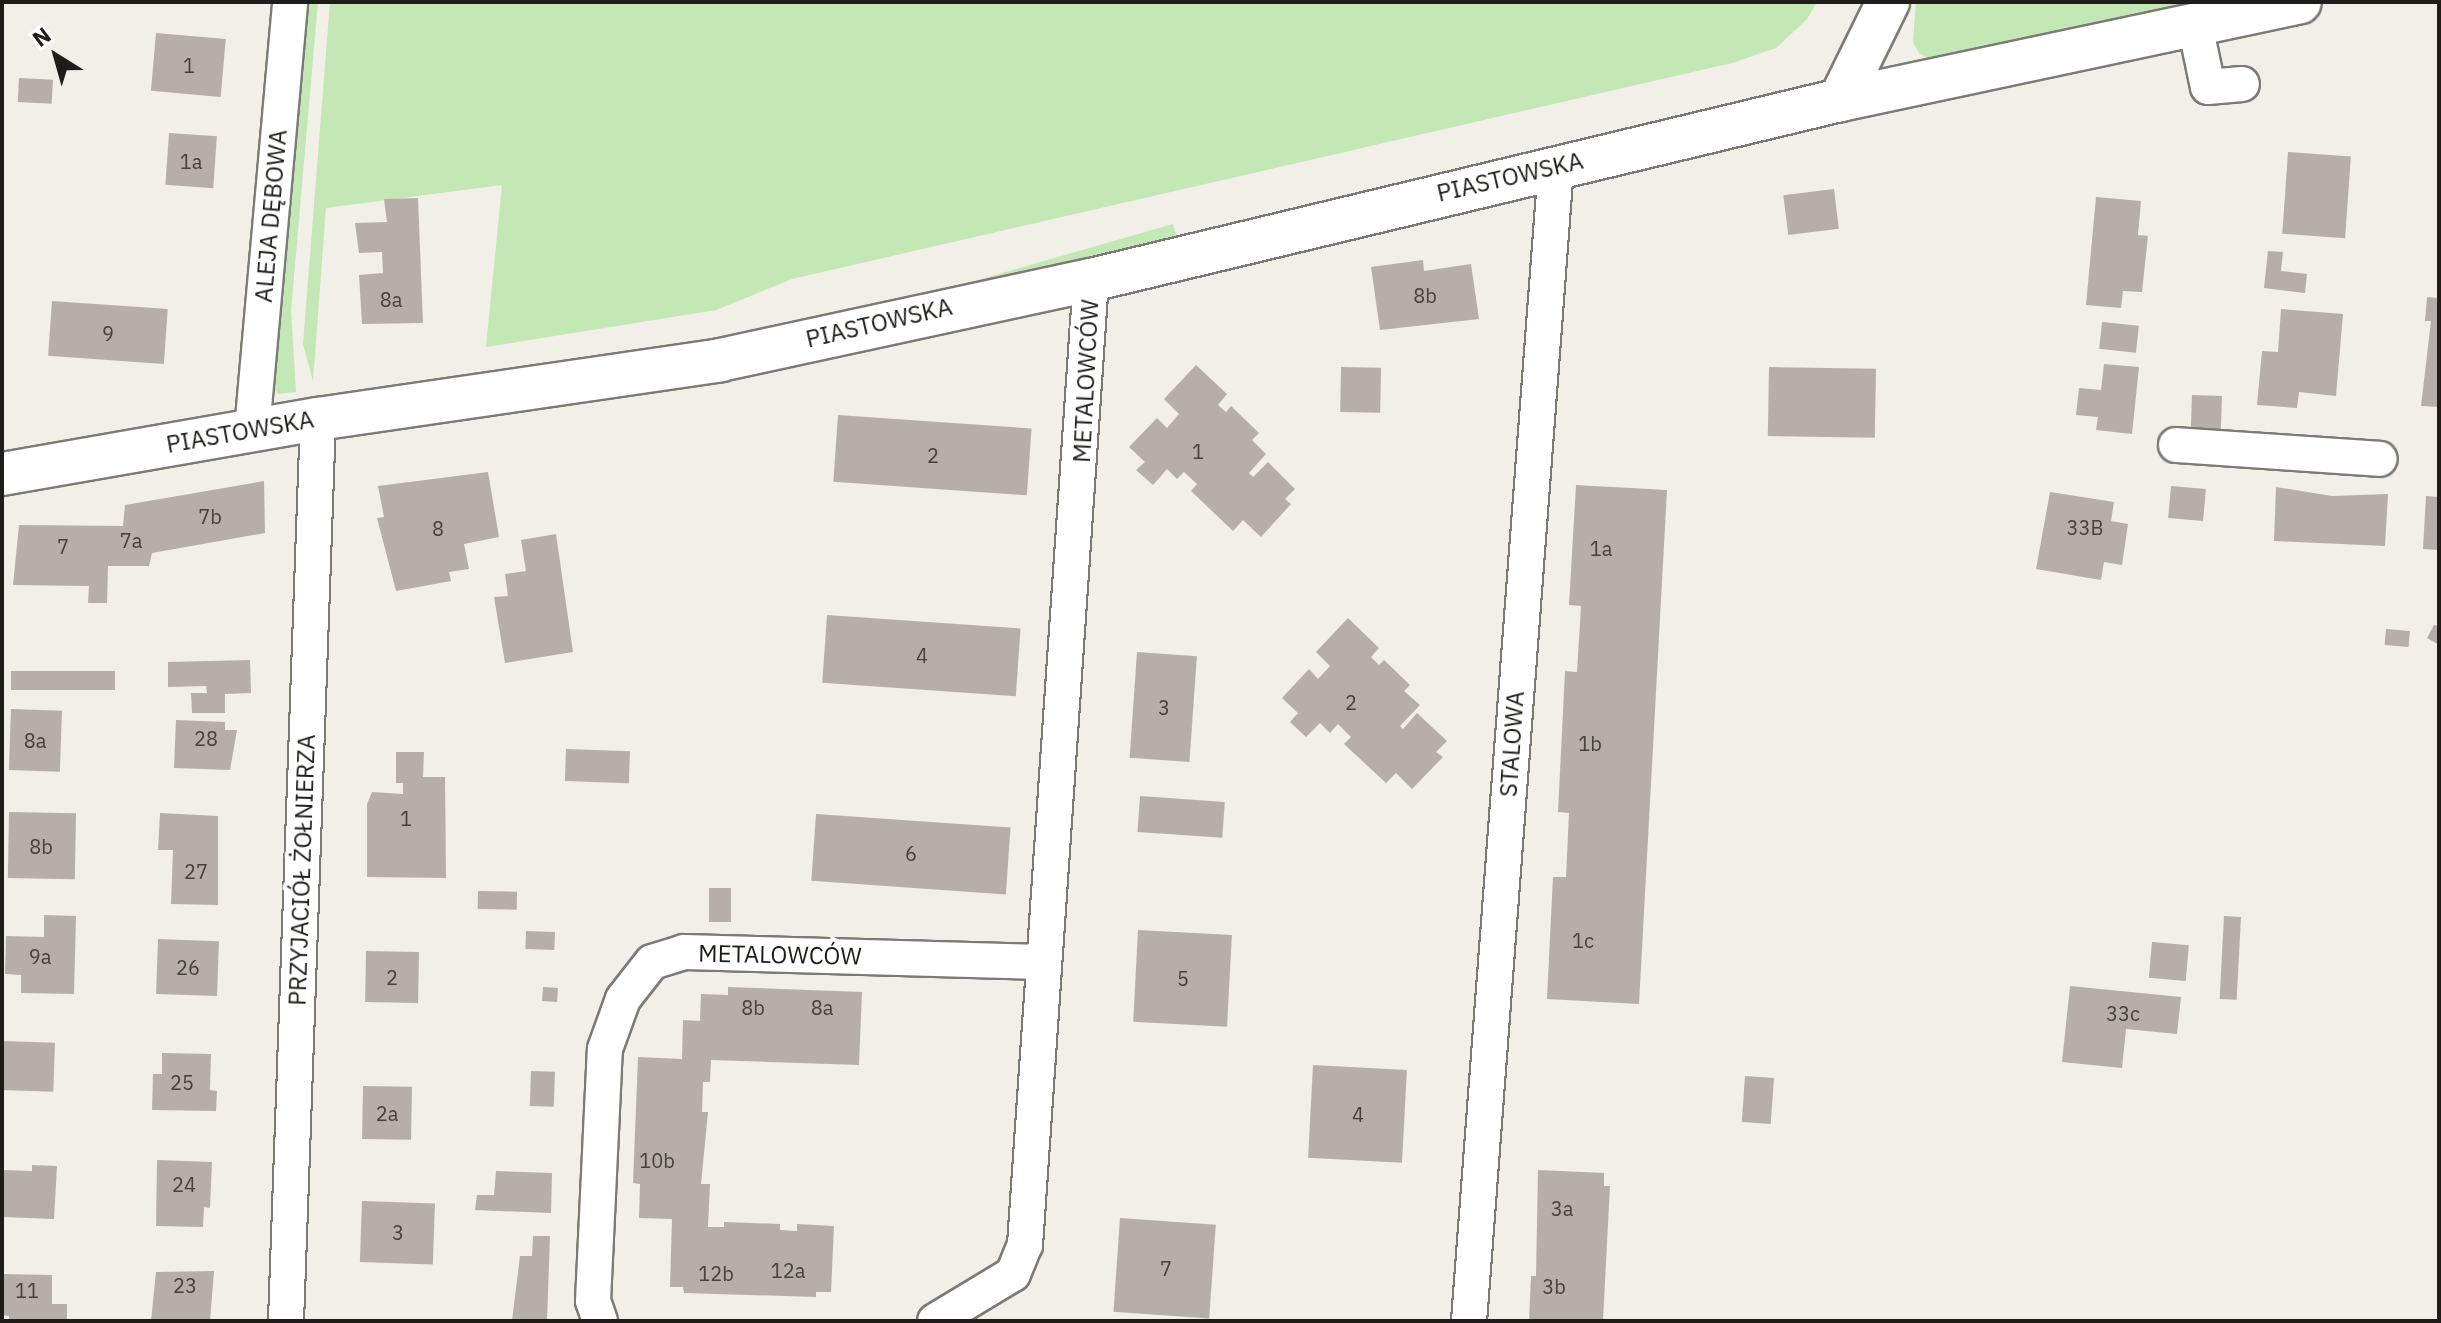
<!DOCTYPE html>
<html>
<head>
<meta charset="utf-8">
<style>
  body { margin:0 }
  #map { position:relative; width:2441px; height:1323px; overflow:hidden; background:#f1efe7; font-family:"IBM Plex Sans",sans-serif }
  div>[style] { position:absolute }
  [style*='--x'] { left:calc(var(--x)*1px); top:calc(var(--y)*1px); width:calc(var(--w)*1px); rotate:calc(var(--a)*1deg) }
  .green>* { inset:0; background:#c4e7b6; transform-origin:0 0 }
  .building>* { inset:0; background:#b6aeaa; transform-origin:0 0 }
  .roads { filter:drop-shadow(2px 0 #7c7a74) drop-shadow(-2px 0 #7c7a74) drop-shadow(0 2px #7c7a74) drop-shadow(0 -2px #7c7a74) }
  .minor>* { height:34px; margin:-17px; padding:0 17px; transform-origin:17px; border-radius:17px; background:#fff }
  .tertiary>* { height:42px; margin:-21px; padding:0 21px; transform-origin:21px; border-radius:21px; background:#fff }
  span { translate:-50% -50%; white-space:nowrap; text-align:center; line-height:1.15; -webkit-text-stroke:8px #fff; paint-order:stroke }
  .number-label { font-size:20px; color:#44413e }
  .number-label span { -webkit-text-stroke-width:0 }
  .street-label { font-size:24px; color:#1e1d1a }
  .frame { position:absolute; inset:0; border:4px solid #1e1d1a; pointer-events:none }
  .north { position:absolute; left:16px; top:16px; width:80px; height:80px; -webkit-text-stroke:6px #fff; paint-order:stroke; rotate:323deg; font-size:22px; font-weight:700; line-height:32px; text-align:center; color:#1e1d1a }
  .north::after { content:''; display:block; margin:auto; width:28px; height:36px; background:#1e1d1a; clip-path:polygon(50% 0,100% 100%,50% 72%,0 100%) }
</style>
</head>
<body>
<div id="map">
  <div class="green">
    <i style="clip-path:polygon(304px 2px,318px 2px,291px 311px,296px 392px,278px 394px,269px 380px)"></i>
    <i style="clip-path:polygon(330px 2px,1817px 2px,1807px 19px,1776px 48px,1732px 63px,792px 279px,716px 310px,486px 347px,502px 185px,326px 208px,313px 381px,303px 344px)"></i>
    <i style="clip-path:polygon(1916px 2px,2203px 2px,1932px 60px,1919px 53px,1913px 42px)"></i>
    <i style="left:1173px;top:224px;width:19px;height:223px;rotate:74deg"></i>
  </div>
  <div class="building">
    <i style="left:156px;top:33px;width:70px;height:58px;rotate:5deg"></i>
    <i style="left:19px;top:78px;width:34px;height:24px;rotate:3deg"></i>
    <i style="left:169px;top:133px;width:48px;height:52px;rotate:4deg"></i>
    <i style="left:2288px;top:152px;width:63px;height:82px;rotate:4deg"></i>
    <i style="left:1834px;top:189px;width:40px;height:51px;rotate:83deg"></i>
    <i style="clip-path:polygon(2096px 197px,2141px 201px,2138px 235px,2148px 236px,2142px 292px,2123px 291px,2121px 308px,2086px 305px)"></i>
    <i style="clip-path:polygon(418px 198px,423px 323px,362px 324px,359px 275px,383px 273px,382px 252px,359px 253px,355px 223px,387px 222px,384px 199px)"></i>
    <i style="clip-path:polygon(2268px 251px,2283px 252px,2281px 271px,2307px 274px,2305px 293px,2264px 288px)"></i>
    <i style="clip-path:polygon(1423px 260px,1424px 271px,1471px 264px,1479px 319px,1380px 330px,1371px 267px)"></i>
    <i style="clip-path:polygon(2427px 297px,2439px 298px,2439px 407px,2421px 406px,2431px 321px,2425px 321px)"></i>
    <i style="left:52px;top:301px;width:116px;height:55px;rotate:4deg"></i>
    <i style="clip-path:polygon(2281px 309px,2343px 314px,2336px 396px,2299px 392px,2297px 408px,2257px 405px,2262px 351px,2278px 352px)"></i>
    <i style="left:2102px;top:322px;width:37px;height:27px;rotate:6deg"></i>
    <i style="clip-path:polygon(2104px 364px,2139px 367px,2132px 434px,2096px 430px,2098px 417px,2076px 415px,2079px 388px,2101px 390px)"></i>
    <i style="clip-path:polygon(1196px 365px,1227px 394px,1218px 405px,1226px 412px,1231px 406px,1259px 433px,1252px 440px,1266px 454px,1249px 473px,1253px 477px,1268px 462px,1295px 489px,1285px 499px,1291px 504px,1261px 537px,1243px 520px,1233px 531px,1191px 491px,1197px 484px,1184px 472px,1177px 479px,1167px 469px,1153px 485px,1136px 470px,1145px 462px,1129px 447px,1157px 418px,1167px 428px,1179px 414px,1164px 399px)"></i>
    <i style="left:1341px;top:367px;width:40px;height:45px;rotate:1deg"></i>
    <i style="left:1769px;top:367px;width:107px;height:69px;rotate:1deg"></i>
    <i style="left:2192px;top:395px;width:30px;height:38px;rotate:2deg"></i>
    <i style="left:838px;top:415px;width:194px;height:67px;rotate:4deg"></i>
    <i style="clip-path:polygon(488px 472px,499px 537px,464px 544px,469px 569px,449px 572px,451px 581px,396px 591px,377px 518px,384px 517px,378px 486px)"></i>
    <i style="clip-path:polygon(264px 481px,265px 533px,152px 553px,149px 566px,108px 566px,107px 603px,88px 603px,89px 586px,13px 585px,19px 525px,123px 526px,125px 505px)"></i>
    <i style="clip-path:polygon(1576px 485px,1667px 490px,1639px 1004px,1547px 999px,1553px 877px,1566px 877px,1569px 813px,1558px 812px,1565px 671px,1577px 672px,1581px 606px,1569px 605px)"></i>
    <i style="left:2171px;top:486px;width:35px;height:32px;rotate:5deg"></i>
    <i style="clip-path:polygon(2276px 487px,2332px 496px,2388px 494px,2385px 546px,2274px 541px)"></i>
    <i style="clip-path:polygon(2050px 492px,2114px 502px,2111px 521px,2128px 524px,2122px 565px,2104px 562px,2101px 580px,2036px 569px)"></i>
    <i style="clip-path:polygon(2426px 496px,2439px 497px,2439px 550px,2423px 549px)"></i>
    <i style="clip-path:polygon(556px 534px,573px 652px,505px 663px,494px 597px,508px 596px,505px 574px,526px 571px,521px 540px)"></i>
    <i style="left:827px;top:615px;width:194px;height:68px;rotate:4deg"></i>
    <i style="clip-path:polygon(1348px 618px,1379px 648px,1371px 657px,1379px 665px,1384px 660px,1410px 685px,1404px 691px,1420px 705px,1400px 726px,1403px 729px,1417px 713px,1447px 741px,1436px 752px,1443px 757px,1412px 789px,1396px 773px,1386px 783px,1344px 744px,1351px 737px,1338px 724px,1330px 733px,1320px 723px,1306px 737px,1290px 722px,1298px 713px,1282px 698px,1309px 669px,1318px 679px,1330px 666px,1316px 652px)"></i>
    <i style="clip-path:polygon(2434px 625px,2439px 626px,2439px 645px,2427px 638px)"></i>
    <i style="left:2386px;top:629px;width:24px;height:16px;rotate:5deg"></i>
    <i style="left:1137px;top:652px;width:60px;height:106px;rotate:4deg"></i>
    <i style="clip-path:polygon(250px 660px,251px 693px,225px 694px,225px 713px,192px 713px,191px 693px,207px 693px,206px 686px,168px 687px,168px 662px)"></i>
    <i style="left:11px;top:671px;width:104px;height:19px"></i>
    <i style="left:11px;top:709px;width:51px;height:61px;rotate:2deg"></i>
    <i style="clip-path:polygon(176px 720px,225px 722px,225px 730px,237px 730px,230px 770px,174px 768px)"></i>
    <i style="left:566px;top:749px;width:64px;height:32px;rotate:2deg"></i>
    <i style="clip-path:polygon(396px 752px,424px 752px,423px 777px,445px 777px,446px 878px,367px 877px,367px 804px,372px 792px,403px 794px,403px 783px,396px 783px)"></i>
    <i style="left:1140px;top:796px;width:85px;height:36px;rotate:4deg"></i>
    <i style="left:9px;top:812px;width:67px;height:66px;rotate:1deg"></i>
    <i style="clip-path:polygon(160px 813px,218px 816px,218px 905px,171px 904px,173px 850px,158px 850px)"></i>
    <i style="left:816px;top:814px;width:195px;height:67px;rotate:4deg"></i>
    <i style="left:709px;top:888px;width:22px;height:34px"></i>
    <i style="left:478px;top:891px;width:39px;height:18px;rotate:1deg"></i>
    <i style="clip-path:polygon(44px 915px,76px 916px,74px 994px,21px 993px,21px 975px,5px 974px,6px 936px,44px 937px)"></i>
    <i style="left:2224px;top:916px;width:17px;height:83px;rotate:3deg"></i>
    <i style="left:1138px;top:930px;width:94px;height:92px;rotate:3deg"></i>
    <i style="left:526px;top:931px;width:29px;height:18px;rotate:2deg"></i>
    <i style="left:158px;top:939px;width:61px;height:55px;rotate:2deg"></i>
    <i style="left:2152px;top:942px;width:37px;height:36px;rotate:5deg"></i>
    <i style="left:366px;top:951px;width:53px;height:51px;rotate:1deg"></i>
    <i style="clip-path:polygon(2070px 986px,2181px 997px,2177px 1034px,2126px 1029px,2122px 1068px,2062px 1062px)"></i>
    <i style="left:543px;top:987px;width:15px;height:14px;rotate:4deg"></i>
    <i style="clip-path:polygon(728px 987px,862px 992px,859px 1065px,711px 1060px,710px 1082px,703px 1082px,702px 1112px,708px 1112px,701px 1184px,710px 1184px,708px 1227px,724px 1227px,724px 1222px,780px 1224px,780px 1230px,797px 1231px,797px 1224px,834px 1226px,831px 1292px,816px 1292px,816px 1297px,684px 1293px,683px 1287px,670px 1287px,672px 1219px,639px 1218px,640px 1184px,633px 1183px,638px 1057px,682px 1059px,683px 1020px,700px 1021px,701px 994px,728px 995px)"></i>
    <i style="left:2px;top:1041px;width:53px;height:49px;rotate:2deg"></i>
    <i style="clip-path:polygon(162px 1053px,211px 1054px,210px 1090px,217px 1091px,216px 1111px,152px 1110px,153px 1074px,162px 1074px)"></i>
    <i style="left:1313px;top:1065px;width:94px;height:93px;rotate:3deg"></i>
    <i style="left:531px;top:1071px;width:24px;height:35px;rotate:2deg"></i>
    <i style="left:1745px;top:1076px;width:29px;height:46px;rotate:4deg"></i>
    <i style="left:363px;top:1086px;width:49px;height:53px;rotate:1deg"></i>
    <i style="clip-path:polygon(157px 1160px,212px 1162px,210px 1208px,204px 1207px,203px 1227px,156px 1226px)"></i>
    <i style="clip-path:polygon(32px 1165px,57px 1166px,54px 1219px,3px 1217px,2px 1170px,32px 1171px)"></i>
    <i style="clip-path:polygon(1538px 1170px,1604px 1173px,1604px 1186px,1610px 1186px,1603px 1320px,1529px 1321px,1531px 1276px,1536px 1276px)"></i>
    <i style="clip-path:polygon(496px 1171px,552px 1173px,551px 1213px,475px 1210px,477px 1195px,494px 1195px)"></i>
    <i style="left:362px;top:1201px;width:73px;height:61px;rotate:2deg"></i>
    <i style="left:1120px;top:1218px;width:96px;height:94px;rotate:4deg"></i>
    <i style="clip-path:polygon(533px 1236px,550px 1236px,547px 1321px,512px 1321px,520px 1256px,532px 1256px)"></i>
    <i style="clip-path:polygon(214px 1271px,210px 1321px,151px 1321px,156px 1272px)"></i>
    <i style="clip-path:polygon(2px 1274px,52px 1275px,52px 1304px,67px 1304px,67px 1321px,9px 1321px,9px 1316px,2px 1315px)"></i>
  </div>
  <div class="roads">
    <div class="minor">
      <i style="--x:2195;--y:25;--w:63;--a:78.2"></i>
      <i style="--x:2208;--y:87;--w:34;--a:-5"></i>
      <i style="--x:252;--y:430;--w:430;--a:-84.9"></i>
      <i style="--x:2176;--y:445;--w:204;--a:3.9"></i>
      <i style="--x:286;--y:1321;--w:903;--a:-87.97"></i>
      <i style="--x:600;--y:1321;--w:21;--a:-109"></i>
      <i style="--x:593;--y:1301;--w:252;--a:-87.3"></i>
      <i style="--x:605;--y:1049;--w:53;--a:-70.2"></i>
      <i style="--x:623;--y:999;--w:47;--a:-51.9"></i>
      <i style="--x:652;--y:962;--w:34;--a:-17"></i>
      <i style="--x:684;--y:952;--w:359;--a:1.6"></i>
      <i style="--x:935;--y:1321;--w:91;--a:-31.1"></i>
      <i style="--x:1013;--y:1274;--w:31;--a:-68"></i>
      <i style="--x:1025;--y:1245;--w:967;--a:-86.09"></i>
      <i style="--x:1469;--y:1321;--w:1158;--a:-85.69"></i>
    </div>
    <div class="tertiary">
      <i style="--x:1840;--y:100;--w:109;--a:-63.9"></i>
      <i style="--x:2;--y:474;--w:321;--a:-9.9"></i>
      <i style="--x:318;--y:419;--w:406;--a:-8.3"></i>
      <i style="--x:720;--y:360;--w:380;--a:-12.2"></i>
      <i style="--x:1091;--y:280;--w:770;--a:-13.51"></i>
      <i style="--x:1840;--y:100;--w:470;--a:-12"></i>
    </div>
  </div>
  <div class="number-label">
    <span style="left:189px;top:65px">1</span>
    <span style="left:191px;top:161px">1a</span>
    <span style="left:1425px;top:295px">8b</span>
    <span style="left:391px;top:299px">8a</span>
    <span style="left:108px;top:333px">9</span>
    <span style="left:1198px;top:451px">1</span>
    <span style="left:933px;top:455px">2</span>
    <span style="left:210px;top:516px">7b</span>
    <span style="left:2085px;top:527px">33B</span>
    <span style="left:438px;top:528px">8</span>
    <span style="left:131px;top:540px">7a</span>
    <span style="left:63px;top:546px">7</span>
    <span style="left:1601px;top:548px">1a</span>
    <span style="left:922px;top:655px">4</span>
    <span style="left:1351px;top:702px">2</span>
    <span style="left:1164px;top:707px">3</span>
    <span style="left:206px;top:738px">28</span>
    <span style="left:35px;top:740px">8a</span>
    <span style="left:1590px;top:743px">1b</span>
    <span style="left:406px;top:818px">1</span>
    <span style="left:41px;top:846px">8b</span>
    <span style="left:911px;top:853px">6</span>
    <span style="left:196px;top:871px">27</span>
    <span style="left:1583px;top:940px">1c</span>
    <span style="left:40px;top:956px">9a</span>
    <span style="left:188px;top:967px">26</span>
    <span style="left:392px;top:977px">2</span>
    <span style="left:1183px;top:978px">5</span>
    <span style="left:753px;top:1007px">8b</span>
    <span style="left:822px;top:1007px">8a</span>
    <span style="left:2123px;top:1013px">33c</span>
    <span style="left:182px;top:1082px">25</span>
    <span style="left:387px;top:1113px">2a</span>
    <span style="left:1358px;top:1114px">4</span>
    <span style="left:657px;top:1160px">10b</span>
    <span style="left:184px;top:1184px">24</span>
    <span style="left:1562px;top:1208px">3a</span>
    <span style="left:398px;top:1232px">3</span>
    <span style="left:1166px;top:1268px">7</span>
    <span style="left:788px;top:1270px">12a</span>
    <span style="left:716px;top:1273px">12b</span>
    <span style="left:185px;top:1285px">23</span>
    <span style="left:1554px;top:1286px">3b</span>
    <span style="left:27px;top:1290px">11</span>
  </div>
  <div class="street-label">
    <span style="left:1510px;top:177px;rotate:-13deg">PIASTOWSKA</span>
    <span style="left:271px;top:216px;rotate:-85deg">ALEJA DĘBOWA</span>
    <span style="left:879px;top:323px;rotate:-13deg">PIASTOWSKA</span>
    <span style="left:1086px;top:381px;rotate:-87deg">METALOWCÓW</span>
    <span style="left:240px;top:432px;rotate:-10deg">PIASTOWSKA</span>
    <span style="left:1512px;top:744px;rotate:-86deg">STALOWA</span>
    <span style="left:302px;top:870px;rotate:-88deg">PRZYJACIÓŁ ŻOŁNIERZA</span>
    <span style="left:780px;top:955px;rotate:1deg">METALOWCÓW</span>
  </div>
  <div class="frame"></div>
  <div class="north">N</div>
</div>
</body>
</html>
